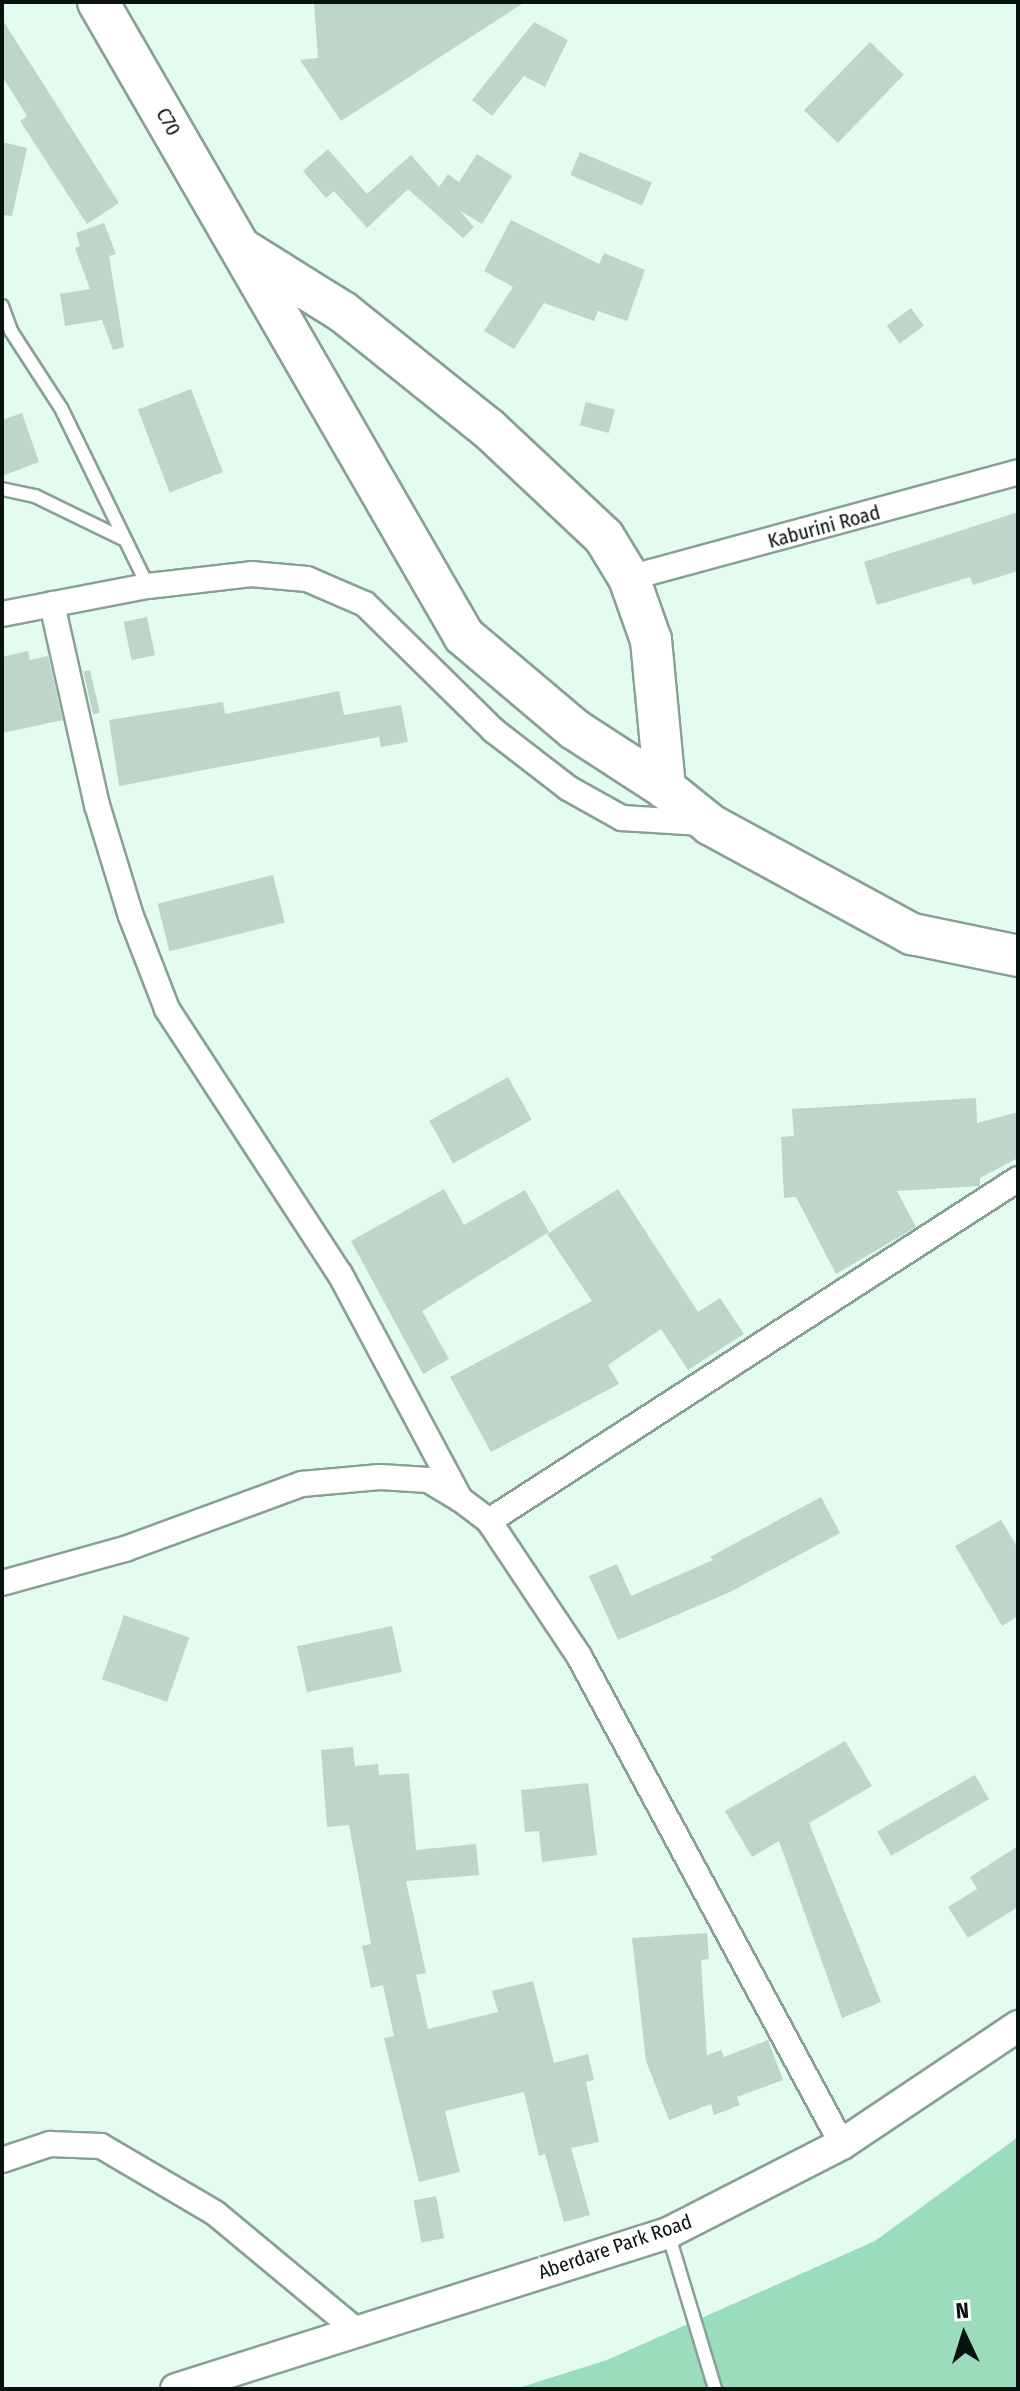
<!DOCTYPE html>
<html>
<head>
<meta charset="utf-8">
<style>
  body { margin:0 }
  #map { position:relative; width:1020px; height:2391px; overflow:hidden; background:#e3fcef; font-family:"Fira Sans Condensed",sans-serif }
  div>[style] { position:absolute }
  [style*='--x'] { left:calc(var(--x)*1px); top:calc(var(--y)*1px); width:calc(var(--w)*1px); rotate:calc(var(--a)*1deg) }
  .green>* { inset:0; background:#9adcbc }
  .building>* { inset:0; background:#bed6c9; transform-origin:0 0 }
  .roads { filter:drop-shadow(2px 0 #89a094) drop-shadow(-2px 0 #89a094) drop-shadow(0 2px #89a094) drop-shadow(0 -2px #89a094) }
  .service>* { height:12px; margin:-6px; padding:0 6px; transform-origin:6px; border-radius:6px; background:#fff }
  .minor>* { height:24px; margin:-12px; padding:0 12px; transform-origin:12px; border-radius:12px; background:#fff }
  .tertiary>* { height:30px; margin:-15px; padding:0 15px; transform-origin:15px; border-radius:15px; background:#fff }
  .trunk>* { height:40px; margin:-20px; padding:0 20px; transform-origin:20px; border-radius:20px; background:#fff }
  span { translate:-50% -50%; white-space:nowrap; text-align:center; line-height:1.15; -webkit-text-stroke:6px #fff; paint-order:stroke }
  .street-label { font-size:20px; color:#09120e }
  .frame { position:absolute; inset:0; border:4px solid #09120e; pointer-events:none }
  .north { position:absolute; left:924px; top:2295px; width:80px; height:80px; -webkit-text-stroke:6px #fff; paint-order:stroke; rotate:356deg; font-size:22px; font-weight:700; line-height:32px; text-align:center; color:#09120e }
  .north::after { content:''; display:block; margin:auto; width:28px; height:36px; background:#09120e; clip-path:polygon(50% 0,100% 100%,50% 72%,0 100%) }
</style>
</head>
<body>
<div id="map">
  <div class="green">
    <i style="clip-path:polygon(1018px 2137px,1018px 2389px,515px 2389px,607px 2360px,875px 2241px)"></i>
  </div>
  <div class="building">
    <i style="clip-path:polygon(314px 2px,525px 2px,341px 121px,300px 60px,318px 58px)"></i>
    <i style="clip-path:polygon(2px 19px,119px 203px,87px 224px,20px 121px,27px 116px,2px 76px)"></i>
    <i style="clip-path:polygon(534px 22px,568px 40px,545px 87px,524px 76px,492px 116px,472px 100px)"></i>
    <i style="left:870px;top:42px;width:47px;height:95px;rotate:44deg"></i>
    <i style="clip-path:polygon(2px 142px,27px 148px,12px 216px,2px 215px)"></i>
    <i style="clip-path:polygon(328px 149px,367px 194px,411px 155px,439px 187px,448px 174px,459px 182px,477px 154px,512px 176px,482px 224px,459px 210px,474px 227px,463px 238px,408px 189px,367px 228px,334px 191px,326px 198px,303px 171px)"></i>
    <i style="left:580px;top:152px;width:78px;height:25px;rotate:23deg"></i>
    <i style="clip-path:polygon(511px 220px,599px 264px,604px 253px,645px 270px,627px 321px,598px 311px,594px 321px,544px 303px,514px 349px,484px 331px,513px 287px,484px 271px)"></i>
    <i style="clip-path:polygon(104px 223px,116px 254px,109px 256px,124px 347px,113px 350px,102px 320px,65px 326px,60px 294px,90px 289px,75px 248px,80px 246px,76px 233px)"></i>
    <i style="left:911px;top:308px;width:22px;height:30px;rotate:54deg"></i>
    <i style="left:191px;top:389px;width:89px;height:57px;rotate:69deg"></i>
    <i style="left:586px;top:402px;width:30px;height:24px;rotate:15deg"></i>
    <i style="clip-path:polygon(22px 413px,39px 462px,2px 476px,2px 420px)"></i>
    <i style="clip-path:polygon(1018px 512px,1018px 571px,973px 585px,970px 577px,877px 605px,864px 562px)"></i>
    <i style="left:147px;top:617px;width:39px;height:24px;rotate:78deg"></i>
    <i style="clip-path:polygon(28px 651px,30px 660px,48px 656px,63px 720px,2px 733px,2px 657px)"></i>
    <i style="left:90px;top:670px;width:44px;height:7px;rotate:77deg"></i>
    <i style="clip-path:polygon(339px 691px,344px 715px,401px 705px,408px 742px,381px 747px,379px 737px,119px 786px,109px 720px,223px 702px,225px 714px)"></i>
    <i style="left:273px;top:875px;width:49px;height:119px;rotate:76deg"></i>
    <i style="left:508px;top:1077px;width:49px;height:90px;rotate:61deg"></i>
    <i style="clip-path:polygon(976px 1098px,977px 1123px,1018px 1112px,1018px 1158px,980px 1178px,980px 1186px,897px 1191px,916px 1227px,836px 1274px,796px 1197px,784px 1198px,781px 1137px,794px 1136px,792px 1109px)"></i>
    <i style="clip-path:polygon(444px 1189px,464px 1225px,525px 1190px,549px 1232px,422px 1311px,449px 1359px,423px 1374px,351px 1241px)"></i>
    <i style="clip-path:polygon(618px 1189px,698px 1312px,720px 1298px,744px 1334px,688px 1370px,661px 1329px,608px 1365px,619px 1384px,491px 1452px,450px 1377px,592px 1301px,547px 1234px)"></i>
    <i style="clip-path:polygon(821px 1497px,840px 1533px,730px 1592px,618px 1640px,589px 1576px,617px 1564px,631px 1596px,713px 1560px,710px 1557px)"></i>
    <i style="clip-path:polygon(1001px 1520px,1018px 1548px,1018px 1616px,1002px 1626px,955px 1546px)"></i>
    <i style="left:124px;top:1615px;width:69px;height:68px;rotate:19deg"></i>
    <i style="left:392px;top:1626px;width:47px;height:97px;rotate:78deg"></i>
    <i style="clip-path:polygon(845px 1741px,872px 1786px,809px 1823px,881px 2002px,842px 2018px,779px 1841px,752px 1857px,725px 1811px)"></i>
    <i style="clip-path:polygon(353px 1747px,355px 1766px,378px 1764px,379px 1775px,409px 1773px,416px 1850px,476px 1844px,479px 1875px,406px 1881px,426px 1973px,416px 1975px,428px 2029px,498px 2012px,492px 1991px,533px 1981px,554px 2063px,588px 2054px,594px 2080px,586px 2082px,599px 2142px,571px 2148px,590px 2215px,564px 2222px,545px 2154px,539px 2156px,524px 2092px,445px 2111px,460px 2172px,419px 2182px,384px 2038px,394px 2036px,383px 1985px,371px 1988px,362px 1946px,371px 1944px,349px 1825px,327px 1827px,321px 1750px)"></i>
    <i style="left:975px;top:1775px;width:28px;height:113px;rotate:60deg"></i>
    <i style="clip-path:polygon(588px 1783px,597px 1855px,542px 1862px,539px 1831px,525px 1832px,521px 1790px)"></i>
    <i style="clip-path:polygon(1018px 1846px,1018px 1907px,968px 1938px,948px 1907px,977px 1889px,970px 1877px)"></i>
    <i style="clip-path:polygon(707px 1933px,709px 1959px,701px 1960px,707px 2055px,721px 2050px,724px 2057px,768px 2040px,783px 2080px,737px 2097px,740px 2105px,714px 2115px,711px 2104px,669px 2120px,646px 2061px,632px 1938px)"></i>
    <i style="left:436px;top:2196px;width:43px;height:23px;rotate:79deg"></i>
  </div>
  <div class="roads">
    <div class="service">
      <i style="--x:2;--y:306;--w:27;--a:70"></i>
      <i style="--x:11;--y:331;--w:92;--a:57"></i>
      <i style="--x:61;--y:408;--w:198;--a:64"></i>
      <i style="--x:2;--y:489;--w:34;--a:12"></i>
      <i style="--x:35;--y:496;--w:98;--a:26"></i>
      <i style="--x:668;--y:2233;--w:163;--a:73.2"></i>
    </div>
    <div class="minor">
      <i style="--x:629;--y:578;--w:403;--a:-15.2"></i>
      <i style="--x:52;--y:604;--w:206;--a:77.4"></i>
      <i style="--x:97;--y:805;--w:116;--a:73"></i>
      <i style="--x:131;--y:916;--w:100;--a:68.8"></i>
      <i style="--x:167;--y:1009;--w:316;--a:56.9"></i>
      <i style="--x:340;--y:1274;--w:255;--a:61.9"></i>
      <i style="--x:2;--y:614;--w:149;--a:-10.9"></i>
      <i style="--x:148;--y:586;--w:104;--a:-6.6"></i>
      <i style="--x:251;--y:574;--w:56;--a:5.1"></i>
      <i style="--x:307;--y:579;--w:63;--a:23.3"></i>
      <i style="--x:365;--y:604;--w:180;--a:44.5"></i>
      <i style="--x:493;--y:730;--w:95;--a:37.7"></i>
      <i style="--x:568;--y:788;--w:62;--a:29.1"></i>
      <i style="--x:622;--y:818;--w:80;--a:3.6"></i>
      <i style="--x:489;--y:1521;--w:630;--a:-32.88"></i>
      <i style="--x:2;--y:1583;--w:128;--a:-15.5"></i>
      <i style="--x:125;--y:1549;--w:189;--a:-20.2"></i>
      <i style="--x:302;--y:1484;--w:78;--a:-5.1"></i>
      <i style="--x:380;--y:1477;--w:48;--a:3.6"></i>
      <i style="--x:428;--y:1480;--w:37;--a:31"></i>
      <i style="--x:460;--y:1499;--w:36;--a:37"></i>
      <i style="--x:489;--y:1521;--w:162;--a:56.3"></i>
      <i style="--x:579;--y:1656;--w:554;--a:61.68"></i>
      <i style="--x:2;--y:2160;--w:51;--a:-18.4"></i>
      <i style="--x:50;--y:2144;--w:51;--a:2.2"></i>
      <i style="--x:101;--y:2146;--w:132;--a:30.4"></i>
      <i style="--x:215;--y:2213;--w:185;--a:39.7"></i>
    </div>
    <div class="tertiary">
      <i style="--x:176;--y:2389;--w:516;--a:-17.59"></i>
      <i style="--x:668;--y:2233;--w:195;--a:-27.1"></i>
      <i style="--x:842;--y:2144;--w:212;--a:-33.8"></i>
    </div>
    <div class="trunk">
      <i style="--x:98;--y:2;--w:732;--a:60"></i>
      <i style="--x:464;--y:636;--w:144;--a:40.2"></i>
      <i style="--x:574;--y:729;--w:108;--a:33"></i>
      <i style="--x:665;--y:788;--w:59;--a:38.8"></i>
      <i style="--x:711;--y:825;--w:229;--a:28.5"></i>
      <i style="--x:912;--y:934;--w:108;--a:11.7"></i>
      <i style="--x:242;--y:249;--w:119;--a:32"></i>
      <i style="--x:343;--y:312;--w:186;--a:38.7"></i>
      <i style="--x:488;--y:428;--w:159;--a:43.2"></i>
      <i style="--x:604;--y:537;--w:48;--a:58.6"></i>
      <i style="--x:629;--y:578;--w:66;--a:70.5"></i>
      <i style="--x:651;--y:640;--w:149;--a:84.6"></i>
    </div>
  </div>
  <div class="street-label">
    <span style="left:168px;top:122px;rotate:61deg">C70</span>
    <span style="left:824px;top:527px;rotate:-15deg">Kaburini Road</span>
    <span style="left:615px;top:2247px;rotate:-19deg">Aberdare Park Road</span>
  </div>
  <div class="frame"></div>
  <div class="north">N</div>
</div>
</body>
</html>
